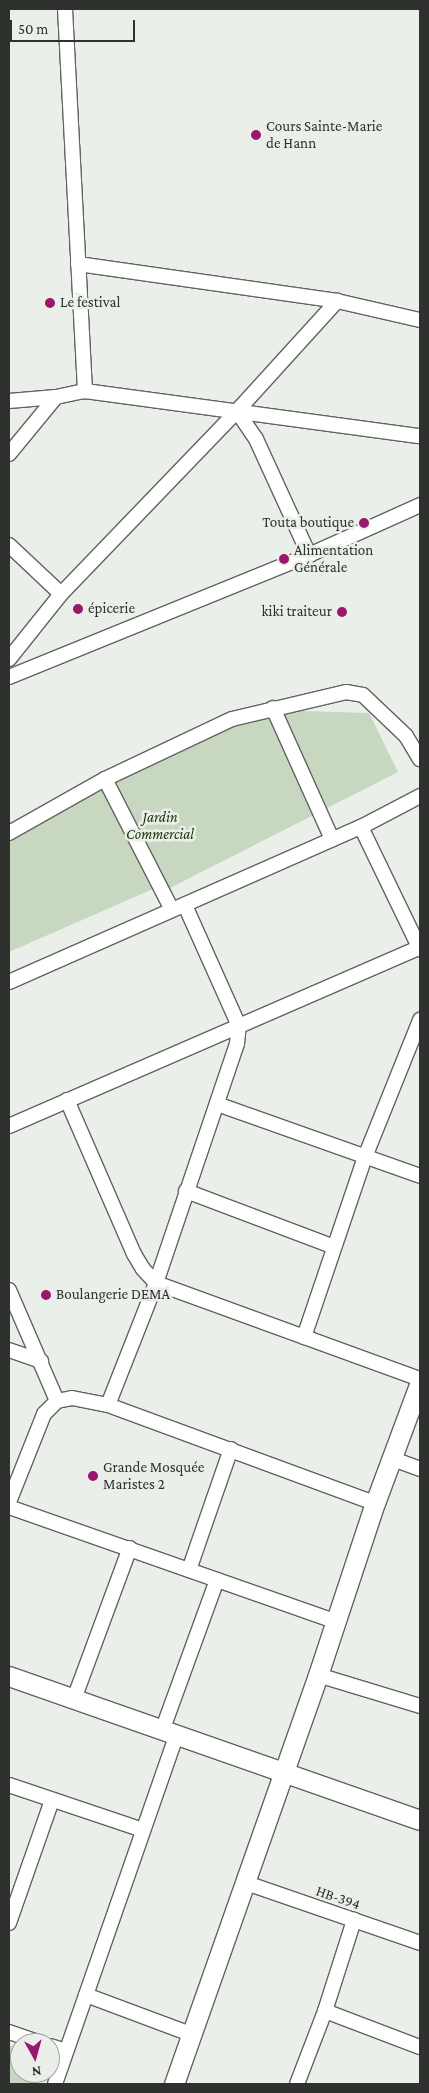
<!DOCTYPE html>
<html>
<head>
<meta charset="utf-8">
<style>
  body { margin:0 }
  #map { position:relative; width:429px; height:2093px; overflow:hidden; background:#ebefe9; font-family:"Crimson Pro",serif }
  div>[style] { position:absolute }
  [style*='--x'] { left:calc(var(--x)*1px); top:calc(var(--y)*1px); width:calc(var(--w)*1px); rotate:calc(var(--a)*1deg) }
  .green>* { inset:0; background:#c7d7c0 }
  .roads { filter:drop-shadow(1px 0 #616460) drop-shadow(-1px 0 #616460) drop-shadow(0 1px #616460) drop-shadow(0 -1px #616460) }
  .street>* { height:14px; margin:-7px; padding:0 7px; transform-origin:7px; border-radius:7px; background:#fff }
  .secondary>* { height:19px; margin:-9.5px; padding:0 9.5px; transform-origin:9.5px; border-radius:9.5px; background:#fff }
  .dots>* { width:14px; height:14px; translate:-50% -50%; box-sizing:border-box; border:2px solid #ebefe9; border-radius:50% }
  span { translate:-50% -50%; white-space:nowrap; text-align:center; line-height:1.15; -webkit-text-stroke:5px #ebefe9; paint-order:stroke }
  .poi-label { font-size:15px; color:#2f312f }
  .left { translate:0 -50%; text-align:left }
  .right { translate:-100% -50%; text-align:right }
  .park-label { font-size:15px; color:#173606; font-style:italic }
  .street-label { font-size:15px; color:#2f312f }
  .frame { position:absolute; inset:0; border:10px solid #2f312f; pointer-events:none }
  .north { position:absolute; left:10px; top:2033px; width:50px; height:50px; box-sizing:border-box; background:#ebefe9; border:1px solid #a0a39f; border-radius:50%; rotate:173deg; font-size:14px; font-weight:700; line-height:20px; text-align:center; color:#2f312f }
  .north::after { content:''; display:block; margin:auto; width:18px; height:22px; background:#99176d; clip-path:polygon(50% 0,100% 100%,50% 72%,0 100%) }
  .scale { position:absolute; left:10px; top:20px; width:125px; height:22px; box-sizing:border-box; border:2px solid #2f312f; border-top:0; padding-left:6px; font-size:15px; line-height:18px; white-space:nowrap; color:#2f312f; -webkit-text-stroke:4px #ebefe9; paint-order:stroke }
</style>
</head>
<body>
<div id="map">
  <div class="green">
    <i style="clip-path:polygon(268px 710px,369px 713px,398px 772px,170px 888px,153px 889px,9px 952px,9px 841px,95px 789px)"></i>
    <i style="clip-path:polygon(9px 2045px,20px 2048px,20px 2073px,40px 2073px,37px 2084px,9px 2084px)"></i>
  </div>
  <div class="roads">
    <div class="street">
      <i style="--x:65;--y:9;--w:383;--a:87"></i>
      <i style="--x:78;--y:264;--w:262;--a:8.1"></i>
      <i style="--x:337;--y:301;--w:85;--a:12.9"></i>
      <i style="--x:9;--y:401;--w:47;--a:-4.9"></i>
      <i style="--x:56;--y:397;--w:30;--a:-12"></i>
      <i style="--x:85;--y:391;--w:338;--a:7.7"></i>
      <i style="--x:237;--y:411;--w:34;--a:56"></i>
      <i style="--x:256;--y:439;--w:128;--a:65.4"></i>
      <i style="--x:9;--y:454;--w:74;--a:-50.5"></i>
      <i style="--x:9;--y:545;--w:71;--a:43.3"></i>
      <i style="--x:9;--y:659;--w:83;--a:-51.3"></i>
      <i style="--x:61;--y:594;--w:254;--a:-46.1"></i>
      <i style="--x:237;--y:411;--w:149;--a:-47.7"></i>
      <i style="--x:9;--y:677;--w:324;--a:-22.1"></i>
      <i style="--x:309;--y:555;--w:122;--a:-24.2"></i>
      <i style="--x:273;--y:708;--w:144;--a:65.8"></i>
      <i style="--x:105;--y:779;--w:147;--a:62.9"></i>
      <i style="--x:361;--y:827;--w:136;--a:64.2"></i>
      <i style="--x:9;--y:833;--w:110;--a:-29.4"></i>
      <i style="--x:105;--y:779;--w:140;--a:-25.3"></i>
      <i style="--x:232;--y:719;--w:117;--a:-13.3"></i>
      <i style="--x:346;--y:692;--w:17;--a:10"></i>
      <i style="--x:363;--y:695;--w:59;--a:43.6"></i>
      <i style="--x:406;--y:736;--w:27;--a:59"></i>
      <i style="--x:9;--y:982;--w:385;--a:-23.8"></i>
      <i style="--x:361;--y:827;--w:67;--a:-27.7"></i>
      <i style="--x:67;--y:1100;--w:168;--a:66.5"></i>
      <i style="--x:134;--y:1254;--w:17;--a:59"></i>
      <i style="--x:143;--y:1269;--w:19;--a:47"></i>
      <i style="--x:156;--y:1283;--w:281;--a:20"></i>
      <i style="--x:217;--y:1104;--w:215;--a:19.5"></i>
      <i style="--x:9;--y:1126;--w:447;--a:-23.5"></i>
      <i style="--x:186;--y:1191;--w:158;--a:20.7"></i>
      <i style="--x:9;--y:1290;--w:121;--a:66.6"></i>
      <i style="--x:304;--y:1337;--w:190;--a:-71.3"></i>
      <i style="--x:365;--y:1157;--w:148;--a:-68.1"></i>
      <i style="--x:9;--y:1350;--w:34;--a:19"></i>
      <i style="--x:108;--y:1405;--w:131;--a:-68.5"></i>
      <i style="--x:156;--y:1283;--w:252;--a:-71.3"></i>
      <i style="--x:237;--y:1044;--w:18;--a:-84"></i>
      <i style="--x:239;--y:1026;--w:133;--a:-114.1"></i>
      <i style="--x:393;--y:1459;--w:29;--a:20"></i>
      <i style="--x:9;--y:1502;--w:95;--a:-68.3"></i>
      <i style="--x:44;--y:1414;--w:18;--a:-45"></i>
      <i style="--x:57;--y:1401;--w:15;--a:-11"></i>
      <i style="--x:72;--y:1398;--w:37;--a:11"></i>
      <i style="--x:108;--y:1405;--w:284;--a:20.2"></i>
      <i style="--x:9;--y:1507;--w:345;--a:19.3"></i>
      <i style="--x:189;--y:1570;--w:128;--a:-70.9"></i>
      <i style="--x:318;--y:1675;--w:107;--a:16.9"></i>
      <i style="--x:74;--y:1699;--w:161;--a:-69.7"></i>
      <i style="--x:162;--y:1731;--w:161;--a:-70"></i>
      <i style="--x:9;--y:1785;--w:141;--a:18.6"></i>
      <i style="--x:246;--y:1883;--w:184;--a:19"></i>
      <i style="--x:9;--y:1923;--w:130;--a:-70.7"></i>
      <i style="--x:86;--y:1995;--w:114;--a:20.5"></i>
      <i style="--x:325;--y:2011;--w:102;--a:20.8"></i>
      <i style="--x:9;--y:2032;--w:34;--a:19"></i>
      <i style="--x:50;--y:2046;--w:17;--a:17"></i>
      <i style="--x:55;--y:2084;--w:368;--a:-70.8"></i>
      <i style="--x:297;--y:2084;--w:78;--a:-69"></i>
      <i style="--x:325;--y:2011;--w:96;--a:-72.3"></i>
    </div>
    <div class="secondary">
      <i style="--x:9;--y:1676;--w:435;--a:19.3"></i>
      <i style="--x:174;--y:2084;--w:434;--a:-70.6"></i>
      <i style="--x:318;--y:1675;--w:181;--a:-71.7"></i>
      <i style="--x:375;--y:1503;--w:129;--a:-69.6"></i>
    </div>
  </div>
  <div class="dots">
    <i style="left:256px;top:135px;background:#99176d"></i>
    <i style="left:50px;top:303px;background:#99176d"></i>
    <i style="left:364px;top:523px;background:#99176d"></i>
    <i style="left:284px;top:559px;background:#99176d"></i>
    <i style="left:78px;top:609px;background:#99176d"></i>
    <i style="left:342px;top:612px;background:#99176d"></i>
    <i style="left:46px;top:1295px;background:#99176d"></i>
    <i style="left:93px;top:1476px;background:#99176d"></i>
  </div>
  <div class="poi-label">
    <span class="left" style="left:266px;top:135px">Cours Sainte-Marie<br>de Hann</span>
    <span class="left" style="left:60px;top:303px">Le festival</span>
    <span class="right" style="left:354px;top:523px">Touta boutique</span>
    <span class="left" style="left:294px;top:559px">Alimentation<br>Générale</span>
    <span class="left" style="left:88px;top:609px">épicerie</span>
    <span class="right" style="left:332px;top:612px">kiki traiteur</span>
    <span class="left" style="left:56px;top:1295px">Boulangerie DEMA</span>
    <span class="left" style="left:103px;top:1476px">Grande Mosquée<br>Maristes 2</span>
  </div>
  <div class="park-label">
    <span style="left:160px;top:826px">Jardin<br>Commercial</span>
  </div>
  <div class="street-label">
    <span style="left:338px;top:1898px;rotate:19deg">HB-394</span>
  </div>
  <div class="frame"></div>
  <div class="north">N</div>
  <div class="scale">50 m</div>
</div>
</body>
</html>
